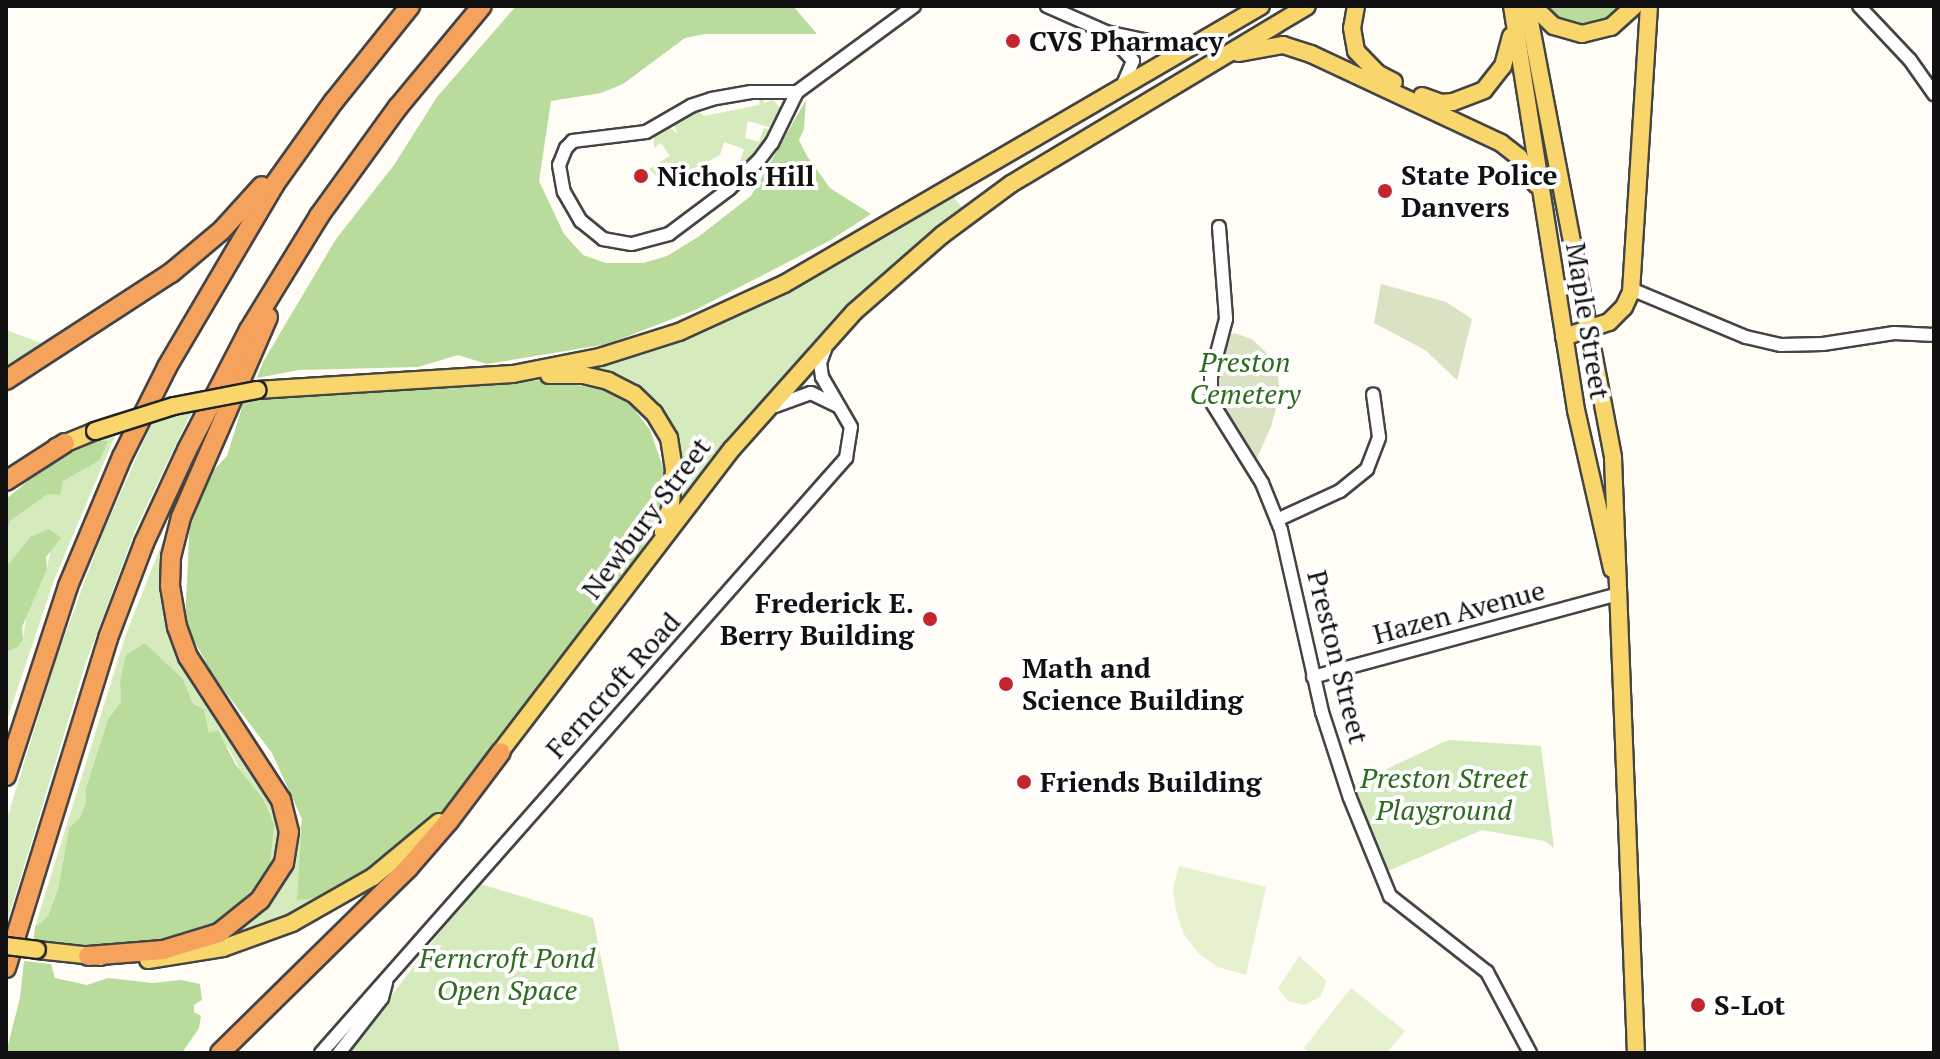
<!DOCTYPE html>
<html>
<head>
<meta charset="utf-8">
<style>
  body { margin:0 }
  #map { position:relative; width:1940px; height:1059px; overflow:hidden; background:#fffdf5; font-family:"PT Serif",serif }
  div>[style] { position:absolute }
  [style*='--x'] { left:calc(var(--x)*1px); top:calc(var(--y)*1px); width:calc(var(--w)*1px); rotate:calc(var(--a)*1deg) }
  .green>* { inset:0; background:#d5ebbd }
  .forest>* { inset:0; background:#b9dc9c }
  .cemetery>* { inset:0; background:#d9e3c4 }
  .pitch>* { inset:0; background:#e6f2cf }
  .roads { filter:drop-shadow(2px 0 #444) drop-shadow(-2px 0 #444) drop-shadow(0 2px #444) drop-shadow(0 -2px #444) }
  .minor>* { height:12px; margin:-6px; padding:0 6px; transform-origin:6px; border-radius:6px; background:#fff }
  .major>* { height:16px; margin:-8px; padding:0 8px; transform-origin:8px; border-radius:8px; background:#f9d66b }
  .highway>* { height:18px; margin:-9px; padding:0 9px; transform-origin:9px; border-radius:9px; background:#f5a25d }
  .bridges { filter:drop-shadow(2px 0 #222) drop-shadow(-2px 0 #222) drop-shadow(0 2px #222) drop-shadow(0 -2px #222) }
  .major-bridge>* { height:16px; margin:-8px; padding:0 8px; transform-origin:8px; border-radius:8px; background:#f9d66b }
  .dots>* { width:22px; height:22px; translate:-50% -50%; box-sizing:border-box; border:4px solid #fff; border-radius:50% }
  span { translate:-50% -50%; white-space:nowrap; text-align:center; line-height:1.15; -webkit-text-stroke:8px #fff; paint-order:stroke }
  .poi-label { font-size:28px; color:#111; font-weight:700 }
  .left { translate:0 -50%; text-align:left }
  .right { translate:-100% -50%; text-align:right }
  .street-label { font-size:28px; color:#111 }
  .park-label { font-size:28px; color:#2f6b1f; font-style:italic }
  .frame { position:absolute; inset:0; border:8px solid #111; pointer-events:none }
</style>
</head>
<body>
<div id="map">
  <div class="green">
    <i style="clip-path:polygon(760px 97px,763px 97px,764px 103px,773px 100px,780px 108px,772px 128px,748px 121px,745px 138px,759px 142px,764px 128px,771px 130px,753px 157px,739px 164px,744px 149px,724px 142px,720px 155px,664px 184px,649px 169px,670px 156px,661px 143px,654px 148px,654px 136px,670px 128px,678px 134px,674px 125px,697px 110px,704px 116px,759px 105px)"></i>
    <i style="clip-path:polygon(953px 196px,963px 209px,825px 332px,781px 380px,681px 502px,680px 463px,662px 417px,579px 369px,660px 346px,738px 316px)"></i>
    <i style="clip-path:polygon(6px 330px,41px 343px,6px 370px)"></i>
    <i style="clip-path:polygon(193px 409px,136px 528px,85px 665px,6px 926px,6px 822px,57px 656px,102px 535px,153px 420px)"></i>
    <i style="clip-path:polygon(115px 436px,54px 580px,6px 723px,6px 652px,18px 647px,23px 639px,27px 611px,47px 569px,51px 546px,30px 537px,6px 567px,6px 531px,10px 521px,48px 494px,107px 441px,96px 441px)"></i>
    <i style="clip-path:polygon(174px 513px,165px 599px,276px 798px,284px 840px,268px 885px,230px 920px,244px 778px,229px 748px,209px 733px,204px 709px,193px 704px,183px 679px,145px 643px,120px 681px,121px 702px,108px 719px,85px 791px,86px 802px,80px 817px,69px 828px,58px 889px,48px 916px,35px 927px,126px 634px)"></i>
    <i style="clip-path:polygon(1448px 740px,1541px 746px,1554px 848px,1545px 841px,1482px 830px,1388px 871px,1351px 786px)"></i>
    <i style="clip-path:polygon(302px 819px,302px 841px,351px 884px,302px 912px,225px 942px,225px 937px,273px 896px,291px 865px)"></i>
    <i style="clip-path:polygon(477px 883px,593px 918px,620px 1053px,348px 1053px)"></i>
  </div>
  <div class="forest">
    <i style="clip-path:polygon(516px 6px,793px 6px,817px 34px,705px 34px,685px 38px,623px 84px,601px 93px,551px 101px,539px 181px,564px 234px,583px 255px,606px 263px,643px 263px,667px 256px,698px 237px,751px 196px,806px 100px,804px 129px,799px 140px,807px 156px,830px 188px,871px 214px,829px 241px,695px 310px,608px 344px,487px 364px,458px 355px,418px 367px,299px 370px,257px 378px,263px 362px,336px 239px,394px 165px,437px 97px)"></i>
    <i style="clip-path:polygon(1544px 6px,1623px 6px,1608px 19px,1589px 27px,1562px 22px)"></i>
    <i style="clip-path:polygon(546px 380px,606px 390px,631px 405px,650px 430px,666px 476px,660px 517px,635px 562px,448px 806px,406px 846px,351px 884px,316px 898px,297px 900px,302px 819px,272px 753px,214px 677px,185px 624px,190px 516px,206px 478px,227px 456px,244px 401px,325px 392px)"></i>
    <i style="clip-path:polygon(96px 441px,108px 441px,100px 460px,63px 481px,60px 495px,48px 494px,10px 521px,6px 531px,6px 499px,52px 461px)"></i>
    <i style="clip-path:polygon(49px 529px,61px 538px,46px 557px,47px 569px,22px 627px,23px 639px,18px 647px,6px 652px,6px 567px,30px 537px)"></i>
    <i style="clip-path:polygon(145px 643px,183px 679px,193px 704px,204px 709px,209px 733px,218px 731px,236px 765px,263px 799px,274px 825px,270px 863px,258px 883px,226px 918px,209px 929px,156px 942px,78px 949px,33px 943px,35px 927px,48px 916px,58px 889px,69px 828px,80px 817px,86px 802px,85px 791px,108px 719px,121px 702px,120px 681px,126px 655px)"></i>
    <i style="clip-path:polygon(24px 961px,51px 964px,55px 978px,87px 985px,108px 978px,153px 983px,181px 980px,200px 984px,202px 1000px,194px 1005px,194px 1012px,201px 1016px,199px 1028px,182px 1053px,6px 1053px,20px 998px)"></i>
  </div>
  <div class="cemetery">
    <i style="clip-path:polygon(1381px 284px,1446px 302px,1472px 319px,1457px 380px,1425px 350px,1374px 323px)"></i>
    <i style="clip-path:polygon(1234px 333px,1252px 339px,1276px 362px,1280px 393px,1271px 427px,1255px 462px,1207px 380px,1224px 338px)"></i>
  </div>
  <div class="pitch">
    <i style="clip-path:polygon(1179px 866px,1266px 887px,1246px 975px,1218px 967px,1198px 953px,1184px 934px,1176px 911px,1173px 889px)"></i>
    <i style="clip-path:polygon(1299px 956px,1327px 981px,1320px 997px,1304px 1005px,1288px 1001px,1278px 988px)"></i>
    <i style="clip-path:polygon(1351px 988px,1405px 1031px,1387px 1053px,1311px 1053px,1304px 1048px)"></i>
  </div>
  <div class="roads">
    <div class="minor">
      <i style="--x:1047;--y:6;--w:64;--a:23.8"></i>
      <i style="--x:1106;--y:32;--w:62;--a:12"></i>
      <i style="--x:1167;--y:45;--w:28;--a:-6"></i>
      <i style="--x:1859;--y:6;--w:74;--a:46.6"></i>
      <i style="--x:1910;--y:60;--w:42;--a:54.8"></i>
      <i style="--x:1109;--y:34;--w:36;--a:48"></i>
      <i style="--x:1133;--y:61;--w:28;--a:113"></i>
      <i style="--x:797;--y:92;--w:46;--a:180"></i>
      <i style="--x:751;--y:92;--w:40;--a:170"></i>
      <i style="--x:712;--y:99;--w:22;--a:162"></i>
      <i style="--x:691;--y:106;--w:52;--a:150"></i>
      <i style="--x:646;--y:132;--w:74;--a:173"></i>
      <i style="--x:573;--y:141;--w:10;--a:135"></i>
      <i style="--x:566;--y:148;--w:18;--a:112"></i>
      <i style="--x:559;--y:165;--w:27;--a:80"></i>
      <i style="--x:564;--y:192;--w:34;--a:60"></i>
      <i style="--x:581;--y:221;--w:28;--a:39"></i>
      <i style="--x:603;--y:239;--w:29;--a:10"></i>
      <i style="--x:632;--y:244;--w:38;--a:-15"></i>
      <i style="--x:669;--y:234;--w:75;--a:-36.9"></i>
      <i style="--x:729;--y:189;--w:42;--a:-44"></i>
      <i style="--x:759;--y:160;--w:21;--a:-53"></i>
      <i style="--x:772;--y:143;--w:57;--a:-63.9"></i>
      <i style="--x:797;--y:92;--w:145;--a:-36.3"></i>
      <i style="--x:1219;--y:227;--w:92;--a:85.6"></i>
      <i style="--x:1226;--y:319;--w:59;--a:104.7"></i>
      <i style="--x:1211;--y:376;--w:25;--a:90"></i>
      <i style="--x:1211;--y:401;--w:97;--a:58.1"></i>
      <i style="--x:1262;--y:483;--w:51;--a:68"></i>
      <i style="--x:1281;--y:530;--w:187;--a:77.3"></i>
      <i style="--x:1322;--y:712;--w:90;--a:72"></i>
      <i style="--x:1350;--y:798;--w:106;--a:67.8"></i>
      <i style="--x:1390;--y:896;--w:123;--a:38.1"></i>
      <i style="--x:1487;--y:972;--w:92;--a:62"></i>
      <i style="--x:1631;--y:289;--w:125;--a:22.7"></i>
      <i style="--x:1746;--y:337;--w:36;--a:13"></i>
      <i style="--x:1781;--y:345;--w:42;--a:-1.4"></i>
      <i style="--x:1823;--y:344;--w:72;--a:-8.8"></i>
      <i style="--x:1894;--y:333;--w:40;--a:2.9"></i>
      <i style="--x:775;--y:406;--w:38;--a:-20"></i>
      <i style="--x:811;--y:393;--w:30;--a:26"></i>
      <i style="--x:1277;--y:520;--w:69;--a:-24.7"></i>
      <i style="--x:1340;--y:491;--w:35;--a:-39"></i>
      <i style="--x:1367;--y:469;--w:34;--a:-69"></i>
      <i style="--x:1379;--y:437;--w:43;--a:-97.9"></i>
      <i style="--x:1313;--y:677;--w:316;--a:-15.2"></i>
      <i style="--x:321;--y:1053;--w:794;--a:-48.58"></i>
      <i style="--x:846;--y:458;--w:31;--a:-81"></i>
      <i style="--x:851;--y:427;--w:58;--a:-120.1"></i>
      <i style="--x:822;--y:377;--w:14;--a:-98"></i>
      <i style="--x:820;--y:363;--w:15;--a:-70"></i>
      <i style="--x:339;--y:1053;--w:70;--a:-52"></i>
      <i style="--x:382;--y:998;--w:16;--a:-75"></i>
    </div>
    <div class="major">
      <i style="--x:1356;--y:6;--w:22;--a:100"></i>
      <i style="--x:1352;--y:28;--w:23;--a:80"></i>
      <i style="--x:1356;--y:51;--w:30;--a:46"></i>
      <i style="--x:1377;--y:73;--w:19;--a:28"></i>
      <i style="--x:1512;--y:6;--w:409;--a:81"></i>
      <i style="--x:1576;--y:410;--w:163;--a:77.2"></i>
      <i style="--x:1527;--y:6;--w:460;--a:79.2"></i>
      <i style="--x:1613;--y:458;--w:595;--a:87.79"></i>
      <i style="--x:1533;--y:6;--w:29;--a:44"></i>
      <i style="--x:1554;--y:26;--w:29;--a:16"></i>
      <i style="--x:1582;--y:34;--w:30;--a:-14"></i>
      <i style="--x:1611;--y:27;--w:31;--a:-42"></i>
      <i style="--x:1238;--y:53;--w:46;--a:-10.1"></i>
      <i style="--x:1283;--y:45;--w:29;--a:18"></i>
      <i style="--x:1311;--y:54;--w:210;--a:25.1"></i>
      <i style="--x:1501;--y:143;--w:23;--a:38"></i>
      <i style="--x:1519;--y:157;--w:32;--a:58"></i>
      <i style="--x:1422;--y:96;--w:20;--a:20"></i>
      <i style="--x:1441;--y:103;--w:12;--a:-5"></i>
      <i style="--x:1453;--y:102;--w:33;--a:-21"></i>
      <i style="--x:1484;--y:90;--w:31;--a:-52"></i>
      <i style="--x:1503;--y:66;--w:31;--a:-75"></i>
      <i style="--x:1564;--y:337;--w:47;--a:-18.4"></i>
      <i style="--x:1609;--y:322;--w:21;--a:-45"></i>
      <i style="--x:1624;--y:307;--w:17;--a:-65"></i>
      <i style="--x:1631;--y:292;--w:287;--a:-86.4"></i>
      <i style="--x:549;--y:375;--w:34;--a:0"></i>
      <i style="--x:583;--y:375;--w:26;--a:13"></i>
      <i style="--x:608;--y:381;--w:29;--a:27"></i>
      <i style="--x:634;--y:394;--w:28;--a:44"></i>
      <i style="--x:654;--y:413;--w:29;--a:59"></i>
      <i style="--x:669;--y:438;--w:32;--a:81"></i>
      <i style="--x:674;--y:470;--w:35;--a:95"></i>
      <i style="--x:671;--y:505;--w:28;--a:107"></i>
      <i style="--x:257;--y:390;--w:256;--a:-3.6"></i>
      <i style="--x:513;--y:374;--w:89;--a:-11.1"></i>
      <i style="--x:600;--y:357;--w:83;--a:-17.6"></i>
      <i style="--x:679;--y:332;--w:115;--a:-24.6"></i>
      <i style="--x:784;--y:284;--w:552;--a:-30.23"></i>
      <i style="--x:56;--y:447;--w:42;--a:-22.3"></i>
      <i style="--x:494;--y:760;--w:392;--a:-52.6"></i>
      <i style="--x:732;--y:449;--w:183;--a:-48.3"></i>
      <i style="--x:854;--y:312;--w:117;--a:-41.2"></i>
      <i style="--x:942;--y:235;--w:86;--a:-36.5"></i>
      <i style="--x:1011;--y:184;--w:345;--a:-31"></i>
      <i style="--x:37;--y:950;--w:64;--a:6.2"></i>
      <i style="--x:148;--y:960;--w:76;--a:-9.1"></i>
      <i style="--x:223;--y:948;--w:73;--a:-19.9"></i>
      <i style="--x:292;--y:923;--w:93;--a:-29.6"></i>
      <i style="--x:373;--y:877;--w:86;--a:-39.8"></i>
    </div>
    <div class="highway">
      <i style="--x:6;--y:380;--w:197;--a:-33"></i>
      <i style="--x:171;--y:273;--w:67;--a:-40.1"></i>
      <i style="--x:222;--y:230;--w:59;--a:-47.7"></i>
      <i style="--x:6;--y:481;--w:70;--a:-32.8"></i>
      <i style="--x:6;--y:776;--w:200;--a:-71.9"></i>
      <i style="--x:68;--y:586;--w:140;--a:-67.3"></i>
      <i style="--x:122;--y:457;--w:101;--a:-63.4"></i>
      <i style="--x:167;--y:367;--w:211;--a:-59.5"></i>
      <i style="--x:274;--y:185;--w:103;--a:-54.5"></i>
      <i style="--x:334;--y:101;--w:122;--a:-51.3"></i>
      <i style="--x:88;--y:956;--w:75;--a:-4.6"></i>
      <i style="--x:163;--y:950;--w:59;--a:-16.9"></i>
      <i style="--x:219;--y:933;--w:53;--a:-38.8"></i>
      <i style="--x:260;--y:900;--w:44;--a:-57"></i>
      <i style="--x:284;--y:863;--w:31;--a:-81"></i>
      <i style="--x:289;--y:832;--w:33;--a:-104"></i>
      <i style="--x:281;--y:800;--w:171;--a:-123"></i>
      <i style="--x:188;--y:657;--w:32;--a:-110"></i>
      <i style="--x:177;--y:627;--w:42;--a:-99.7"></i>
      <i style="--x:170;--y:586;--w:29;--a:-88"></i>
      <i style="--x:171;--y:557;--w:41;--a:-76"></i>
      <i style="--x:181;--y:517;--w:218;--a:-66.5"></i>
      <i style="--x:6;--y:968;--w:345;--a:-72.8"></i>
      <i style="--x:108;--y:638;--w:102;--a:-69.2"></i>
      <i style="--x:144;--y:543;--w:102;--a:-65.2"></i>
      <i style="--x:187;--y:450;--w:135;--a:-62.7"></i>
      <i style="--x:249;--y:330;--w:134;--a:-58.4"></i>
      <i style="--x:319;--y:216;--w:135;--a:-54.1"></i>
      <i style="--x:398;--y:107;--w:131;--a:-50.3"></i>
      <i style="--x:220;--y:1053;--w:265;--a:-44.5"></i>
      <i style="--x:409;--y:867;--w:61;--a:-49"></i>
      <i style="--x:449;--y:821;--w:86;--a:-53"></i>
    </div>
  </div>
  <div class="bridges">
    <div class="major-bridge">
      <i style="--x:95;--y:431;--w:83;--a:-17.6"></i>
      <i style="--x:174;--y:406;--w:85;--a:-10.9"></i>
      <i style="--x:6;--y:946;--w:31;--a:7"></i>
    </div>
  </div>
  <div class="dots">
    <i style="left:1013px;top:41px;background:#c4262e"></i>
    <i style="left:641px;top:176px;background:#c4262e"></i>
    <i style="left:1385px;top:191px;background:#c4262e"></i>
    <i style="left:930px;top:619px;background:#c4262e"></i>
    <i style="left:1006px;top:684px;background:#c4262e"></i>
    <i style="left:1024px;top:782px;background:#c4262e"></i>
    <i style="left:1698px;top:1005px;background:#c4262e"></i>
  </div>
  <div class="poi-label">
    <span class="left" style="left:1029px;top:41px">CVS Pharmacy</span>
    <span class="left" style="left:1401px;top:191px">State Police<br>Danvers</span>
    <span class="left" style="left:657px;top:176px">Nichols Hill</span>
    <span class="right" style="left:914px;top:619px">Frederick E.<br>Berry Building</span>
    <span class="left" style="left:1022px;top:684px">Math and<br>Science Building</span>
    <span class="left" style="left:1040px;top:782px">Friends Building</span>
    <span class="left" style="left:1714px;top:1005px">S-Lot</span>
  </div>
  <div class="street-label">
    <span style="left:1588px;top:321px;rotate:81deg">Maple Street</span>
    <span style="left:646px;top:518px;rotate:-53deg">Newbury Street</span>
    <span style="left:1459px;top:612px;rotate:-15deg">Hazen Avenue</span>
    <span style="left:1338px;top:657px;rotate:76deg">Preston Street</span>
    <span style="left:613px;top:685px;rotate:-48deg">Ferncroft Road</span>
  </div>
  <div class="park-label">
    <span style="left:1245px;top:378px">Preston<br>Cemetery</span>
    <span style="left:1444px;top:794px">Preston Street<br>Playground</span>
    <span style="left:507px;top:974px">Ferncroft Pond<br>Open Space</span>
  </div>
  <div class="frame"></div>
</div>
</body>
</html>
